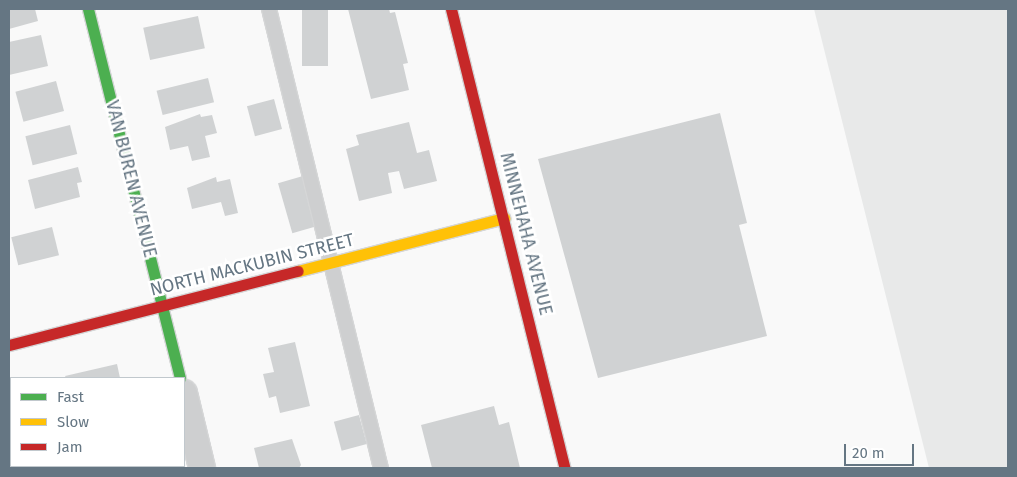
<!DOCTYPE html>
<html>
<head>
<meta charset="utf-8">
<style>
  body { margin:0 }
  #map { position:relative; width:1017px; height:477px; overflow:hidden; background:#f9f9f9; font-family:"Fira Sans",sans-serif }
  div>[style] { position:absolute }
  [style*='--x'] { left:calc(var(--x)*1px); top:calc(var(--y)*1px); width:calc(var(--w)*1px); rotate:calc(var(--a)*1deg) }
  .built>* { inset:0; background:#e8e9e9 }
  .building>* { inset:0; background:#d0d2d3; transform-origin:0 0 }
  .roads { filter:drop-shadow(1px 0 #d5d6d7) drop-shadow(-1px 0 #d5d6d7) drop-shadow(0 1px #d5d6d7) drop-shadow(0 -1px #d5d6d7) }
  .lane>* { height:14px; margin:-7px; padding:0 7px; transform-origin:7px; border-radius:7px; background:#cecfd0 }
  .street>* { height:26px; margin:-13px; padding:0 13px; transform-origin:13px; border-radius:13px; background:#cecfd0 }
  .fast>* { height:11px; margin:-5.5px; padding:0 5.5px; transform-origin:5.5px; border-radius:5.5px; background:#4caf50 }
  .slow>* { height:11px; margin:-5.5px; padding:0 5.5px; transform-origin:5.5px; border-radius:5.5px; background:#ffc107 }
  .jam>* { height:11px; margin:-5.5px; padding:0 5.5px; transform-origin:5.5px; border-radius:5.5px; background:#c62828 }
  span { translate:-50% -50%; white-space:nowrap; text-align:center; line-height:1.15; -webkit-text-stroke:5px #fff; paint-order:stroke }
  .street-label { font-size:18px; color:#657683 }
  .frame { position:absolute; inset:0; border:10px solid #657683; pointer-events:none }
  .legend { position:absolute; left:10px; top:377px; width:175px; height:90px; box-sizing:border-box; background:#fff; border:1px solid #c1c8cd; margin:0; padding:6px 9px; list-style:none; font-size:15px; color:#657683 }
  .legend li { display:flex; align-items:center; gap:10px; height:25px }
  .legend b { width:25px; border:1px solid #c1c8cd }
  .scale { position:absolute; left:844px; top:444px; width:70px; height:22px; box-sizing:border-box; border:2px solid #657683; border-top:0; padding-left:6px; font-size:15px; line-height:18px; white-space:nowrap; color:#657683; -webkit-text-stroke:4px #fff; paint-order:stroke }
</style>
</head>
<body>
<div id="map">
  <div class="built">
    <i style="clip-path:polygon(814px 9px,1008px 9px,1008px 468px,929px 468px)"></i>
  </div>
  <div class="building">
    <i style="clip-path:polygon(9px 9px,35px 9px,38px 21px,9px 29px)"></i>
    <i style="left:302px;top:9px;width:26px;height:57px"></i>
    <i style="clip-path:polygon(348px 9px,389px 9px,390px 13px,395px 12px,408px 63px,403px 64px,409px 90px,371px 99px)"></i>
    <i style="left:198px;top:16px;width:33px;height:56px;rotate:78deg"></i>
    <i style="clip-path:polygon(41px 35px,48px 66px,9px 75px,9px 42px)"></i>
    <i style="left:208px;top:78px;width:25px;height:53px;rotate:76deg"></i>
    <i style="left:56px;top:81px;width:31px;height:42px;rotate:75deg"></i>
    <i style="left:274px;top:99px;width:31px;height:28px;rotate:75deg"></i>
    <i style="clip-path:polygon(720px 113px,747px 223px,739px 225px,767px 336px,598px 378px,538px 159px)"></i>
    <i style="clip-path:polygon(200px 114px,201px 117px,212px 115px,217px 133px,205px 136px,210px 157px,192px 161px,188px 146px,170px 150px,165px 127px)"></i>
    <i style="clip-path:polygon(409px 122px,417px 153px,429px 150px,437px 181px,404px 189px,399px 171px,388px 173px,392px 193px,359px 201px,346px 149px,359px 145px,356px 135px)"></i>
    <i style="left:70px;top:125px;width:30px;height:46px;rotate:76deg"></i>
    <i style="clip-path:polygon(78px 167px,82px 182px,77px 183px,80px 197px,35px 209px,28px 180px)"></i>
    <i style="left:303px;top:176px;width:52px;height:26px;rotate:74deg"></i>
    <i style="clip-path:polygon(216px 177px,217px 182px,230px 179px,238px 213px,225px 216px,221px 202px,192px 209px,187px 188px)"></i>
    <i style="left:52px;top:227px;width:29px;height:42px;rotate:76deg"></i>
    <i style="clip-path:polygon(295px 342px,310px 406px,280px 413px,276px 396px,269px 398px,263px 374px,274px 372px,268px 348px)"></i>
    <i style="clip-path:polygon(117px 364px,120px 378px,66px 378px,65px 376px)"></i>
    <i style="clip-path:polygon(494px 406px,499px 425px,509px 422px,520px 468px,432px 468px,421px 425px)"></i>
    <i style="left:359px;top:415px;width:30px;height:26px;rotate:75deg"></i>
    <i style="clip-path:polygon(292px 439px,301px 465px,299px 468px,259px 468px,254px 448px)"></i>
    <i style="clip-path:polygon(131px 466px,142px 466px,142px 468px,124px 468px)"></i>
  </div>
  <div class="roads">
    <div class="lane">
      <i style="--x:269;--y:9;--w:472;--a:76.3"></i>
      <i style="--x:9;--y:434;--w:10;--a:79"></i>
      <i style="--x:17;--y:466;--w:2;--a:90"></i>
    </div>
    <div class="street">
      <i style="--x:184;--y:393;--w:77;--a:76.5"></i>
    </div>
    <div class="fast">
      <i style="--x:88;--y:9;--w:380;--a:76"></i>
    </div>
    <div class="slow">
      <i style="--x:298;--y:271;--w:213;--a:-14.4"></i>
    </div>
    <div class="jam">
      <i style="--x:451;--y:9;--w:473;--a:76.1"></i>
      <i style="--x:9;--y:345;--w:298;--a:-14.4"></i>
    </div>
  </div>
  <div class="street-label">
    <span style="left:131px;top:179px;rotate:76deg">VAN BUREN AVENUE</span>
    <span style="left:526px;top:234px;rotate:76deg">MINNEHAHA AVENUE</span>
    <span style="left:252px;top:265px;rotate:-14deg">NORTH MACKUBIN STREET</span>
  </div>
  <div class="frame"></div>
  <ul class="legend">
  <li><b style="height:6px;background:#4caf50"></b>Fast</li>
  <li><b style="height:6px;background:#ffc107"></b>Slow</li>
  <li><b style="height:6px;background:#c62828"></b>Jam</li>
  </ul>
  <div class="scale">20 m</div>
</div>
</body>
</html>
